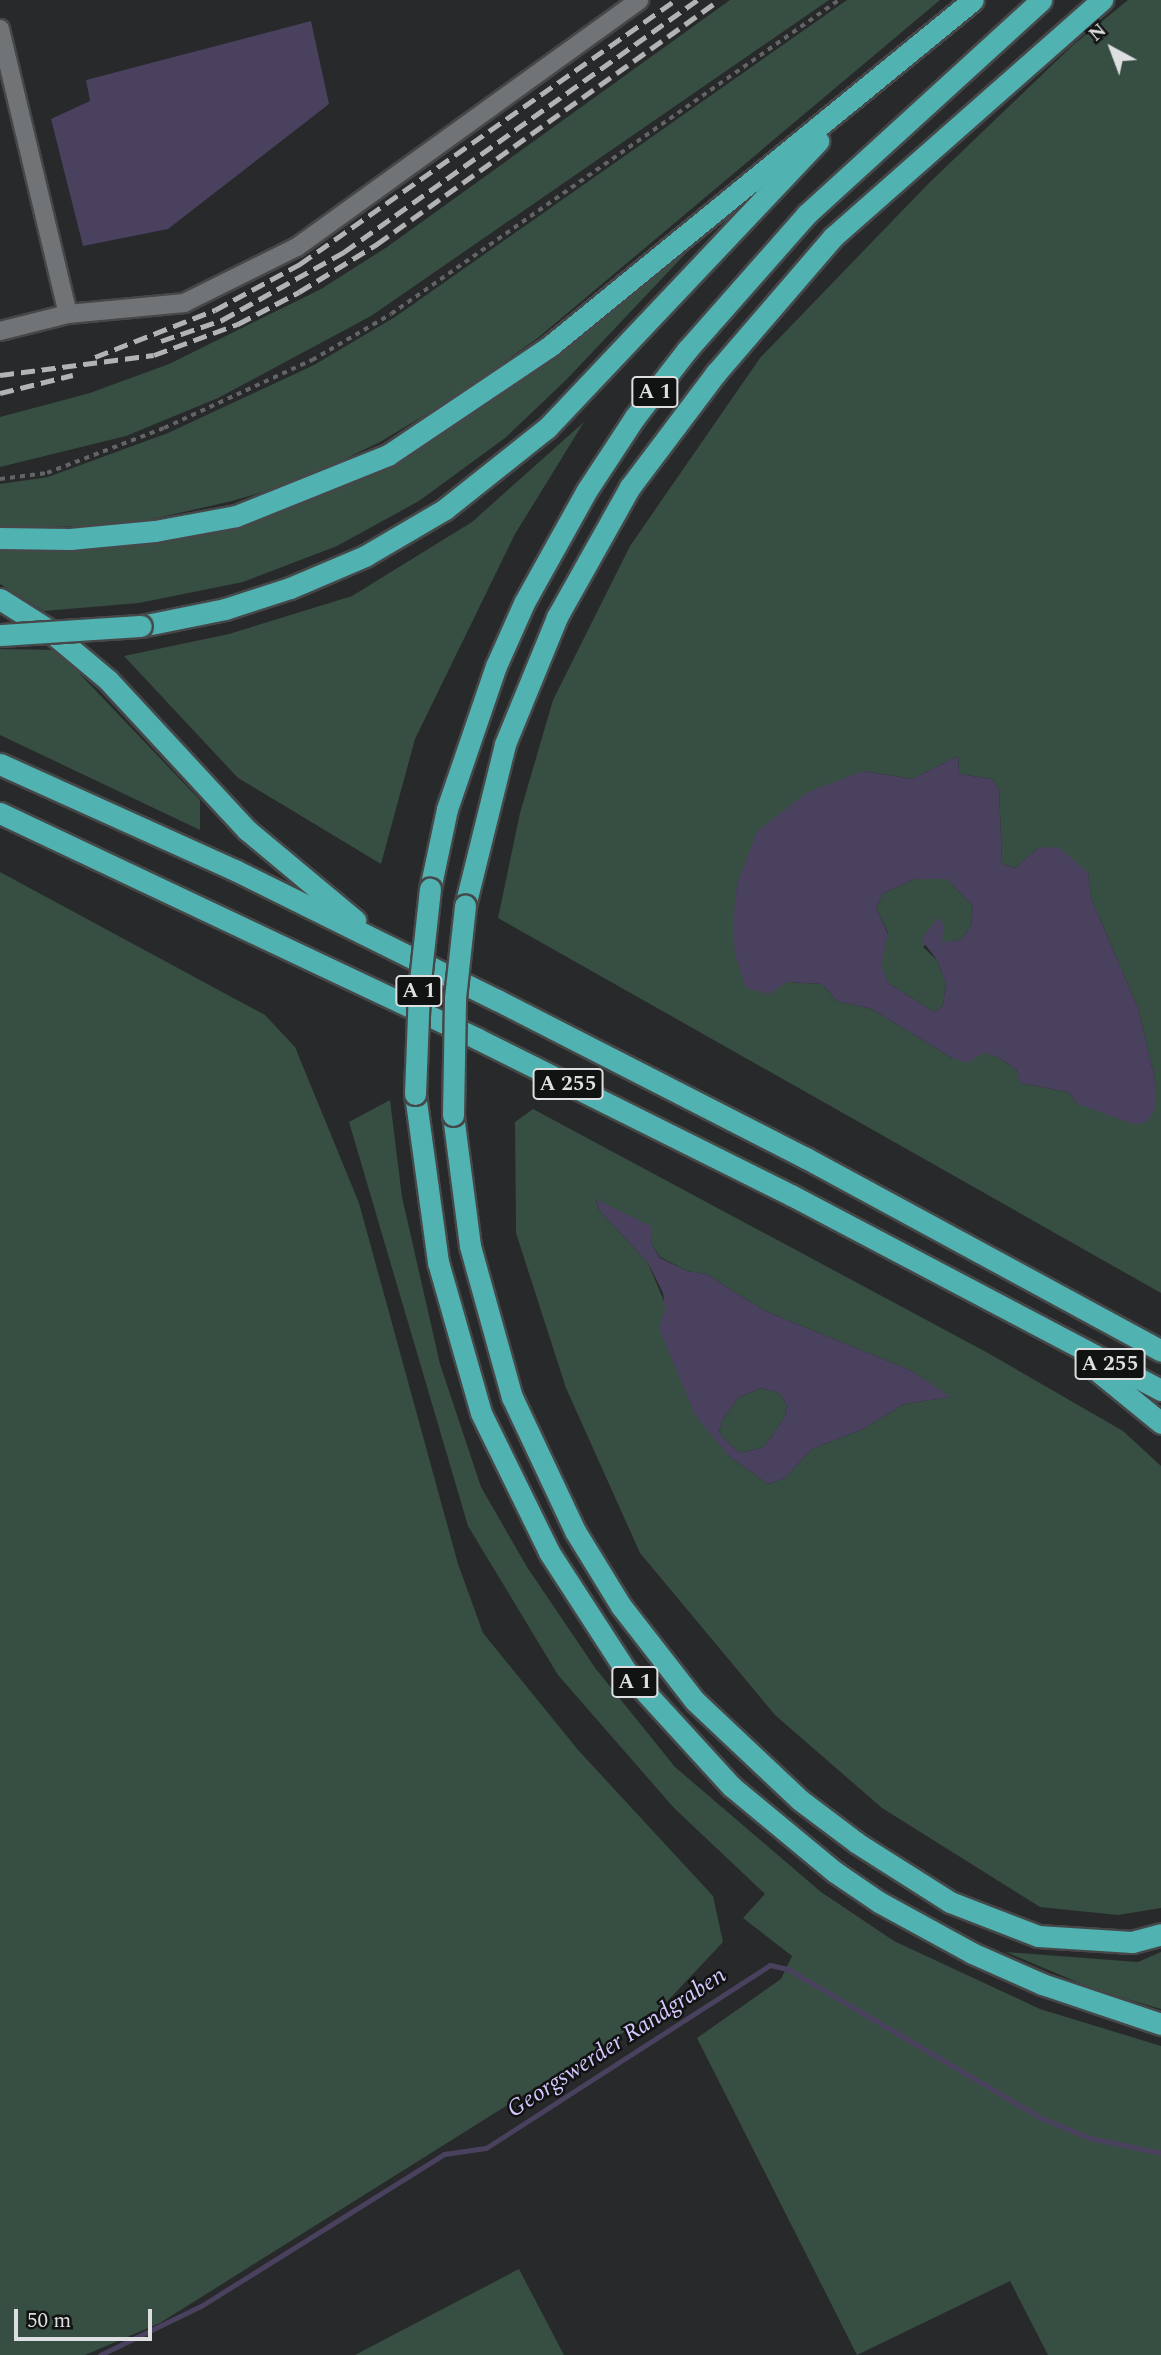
<!DOCTYPE html>
<html>
<head>
<meta charset="utf-8">
<style>
  body { margin:0 }
  #map { position:relative; width:1161px; height:2355px; overflow:hidden; background:#27292b; font-family:Spectral,serif }
  div>[style] { position:absolute }
  [style*='--x'] { left:calc(var(--x)*1px); top:calc(var(--y)*1px); width:calc(var(--w)*1px); rotate:calc(var(--a)*1deg) }
  .green>* { inset:0; background:#374e42 }
  .water>* { inset:0; background:#49415d }
  .stream>* { height:5px; margin:-2.5px; padding:0 2.5px; transform-origin:2.5px; border-radius:2.5px; background:#49415d }
  .path>* { height:3.5px; margin-top:-1.75px; transform-origin:0; background:repeating-linear-gradient(90deg,#626465 0 5px,transparent 0 10px) }
  .roads { filter:drop-shadow(2px 0 #454748) drop-shadow(-2px 0 #454748) drop-shadow(0 2px #454748) drop-shadow(0 -2px #454748) }
  .minor>* { height:18px; margin:-9px; padding:0 9px; transform-origin:9px; border-radius:9px; background:#717476 }
  .highway>* { height:21px; margin:-10.5px; padding:0 10.5px; transform-origin:10.5px; border-radius:10.5px; background:#51b2b2 }
  .rail>* { height:5px; margin-top:-2.5px; transform-origin:0; background:repeating-linear-gradient(90deg,#b1b3b4 0 14px,transparent 0 21px) }
  .bridges { filter:drop-shadow(2px 0 #454748) drop-shadow(-2px 0 #454748) drop-shadow(0 2px #454748) drop-shadow(0 -2px #454748) }
  .highway-bridge>* { height:21px; margin:-10.5px; padding:0 10.5px; transform-origin:10.5px; border-radius:10.5px; background:#51b2b2 }
  span { translate:-50% -50%; white-space:nowrap; text-align:center; line-height:1.15; -webkit-text-stroke:5px #111212; paint-order:stroke }
  .shield-label span { padding:2px 5px; background:#111212; border:2px solid; border-radius:5px; -webkit-text-stroke-width:0 }
  .shield-label { font-size:21px; color:#dddfe0; font-weight:700 }
  .water-label { font-size:24px; color:#d6c7ff; font-style:italic }
  .north { position:absolute; left:1077px; top:14px; width:70px; height:70px; -webkit-text-stroke:5px #111212; paint-order:stroke; rotate:319deg; font-size:19px; font-weight:700; line-height:28px; text-align:center; color:#dddfe0 }
  .north::after { content:''; display:block; margin:auto; width:24px; height:32px; background:#dddfe0; clip-path:polygon(50% 0,100% 100%,50% 72%,0 100%) }
  .scale { position:absolute; left:14px; top:2309px; width:138px; height:32px; box-sizing:border-box; border:4px solid #dddfe0; border-top:0; padding-left:9px; font-size:21px; line-height:24px; white-space:nowrap; color:#dddfe0; -webkit-text-stroke:5px #111212; paint-order:stroke }
</style>
</head>
<body>
<div id="map">
  <div class="green">
    <i style="clip-path:polygon(730px 0,829px 0,371px 316px,218px 398px,126px 436px,0 467px,0 417px,90px 393px,169px 364px,321px 289px,387px 247px)"></i>
    <i style="clip-path:polygon(847px 0,940px 0,539px 337px,455px 397px,380px 442px,297px 482px,232px 501px,153px 519px,90px 526px,0 528px,0 484px,48px 477px,168px 433px,314px 365px,395px 317px)"></i>
    <i style="clip-path:polygon(evenodd,1128px 0,1161px 0,1161px 1293px,498px 918px,520px 813px,553px 700px,630px 546px,760px 358px,928px 184px,1073px 45px,1128px 0,958px 756px,959px 774px,992px 779px,999px 789px,1002px 864px,1015px 868px,1038px 848px,1088px 873px,1091px 898px,1138px 1008px,1156px 1084px,1078px 1104px,1068px 1092px,1020px 1083px,1016px 1069px,996px 1056px,983px 1052px,952px 1058px,872px 1009px,837px 1001px,822px 984px,788px 982px,735px 955px,737px 884px,863px 771px,912px 779px,958px 756px)"></i>
    <i style="clip-path:polygon(722px 215px,567px 379px,505px 438px,419px 501px,337px 546px,243px 582px,139px 603px,44px 611px,0 584px,0 548px,236px 523px,311px 498px,385px 464px)"></i>
    <i style="clip-path:polygon(584px 422px,515px 534px,415px 739px,381px 864px,238px 778px,124px 656px,229px 634px,352px 596px,472px 522px)"></i>
    <i style="clip-path:polygon(0 649px,57px 650px,200px 800px,200px 830px,0 735px)"></i>
    <i style="clip-path:polygon(0 872px,265px 1015px,295px 1047px,359px 1203px,458px 1564px,483px 1633px,579px 1751px,713px 1896px,723px 1942px,659px 2010px,160px 2323px,85px 2355px,0 2355px)"></i>
    <i style="clip-path:polygon(915px 879px,947px 879px,973px 906px,971px 926px,961px 940px,942px 943px,941px 932px,923px 947px,937px 960px,946px 983px,943px 1006px,934px 1012px,888px 983px,880px 965px,888px 933px,876px 908px,883px 893px)"></i>
    <i style="clip-path:polygon(390px 1100px,402px 1197px,440px 1364px,481px 1487px,527px 1567px,596px 1669px,675px 1767px,821px 1892px,894px 1941px,1040px 2009px,1161px 2046px,1161px 2355px,1048px 2355px,1010px 2281px,857px 2355px,697px 2038px,781px 1979px,792px 1956px,743px 1918px,765px 1894px,674px 1808px,558px 1675px,468px 1526px,349px 1122px)"></i>
    <i style="clip-path:polygon(evenodd,533px 1109px,988px 1353px,1123px 1431px,1161px 1466px,1161px 1908px,1118px 1915px,1040px 1907px,882px 1808px,775px 1715px,640px 1553px,566px 1388px,516px 1233px,515px 1122px,533px 1109px,596px 1200px,650px 1226px,652px 1245px,660px 1257px,687px 1271px,706px 1274px,765px 1311px,910px 1370px,950px 1397px,904px 1404px,861px 1430px,812px 1449px,785px 1478px,768px 1484px,729px 1456px,648px 1263px,599px 1210px,596px 1200px)"></i>
    <i style="clip-path:polygon(762px 1388px,779px 1393px,787px 1405px,785px 1417px,764px 1447px,740px 1453px,724px 1439px,719px 1431px,723px 1419px,739px 1397px)"></i>
    <i style="clip-path:polygon(1006px 1952px,1138px 1962px,1161px 1952px,1161px 2009px,1096px 1990px)"></i>
    <i style="clip-path:polygon(519px 2269px,564px 2355px,355px 2355px)"></i>
  </div>
  <div class="water">
    <i style="clip-path:polygon(311px 21px,329px 104px,168px 229px,83px 246px,51px 119px,90px 101px,86px 80px)"></i>
    <i style="clip-path:polygon(evenodd,958px 756px,959px 774px,992px 779px,999px 789px,1002px 864px,1015px 868px,1038px 848px,1059px 847px,1088px 873px,1091px 898px,1138px 1008px,1156px 1084px,1155px 1109px,1148px 1121px,1136px 1125px,1078px 1104px,1068px 1092px,1020px 1083px,1016px 1069px,996px 1056px,983px 1053px,967px 1063px,952px 1058px,872px 1009px,837px 1001px,822px 984px,788px 982px,769px 994px,746px 988px,735px 955px,733px 924px,737px 884px,757px 831px,808px 792px,863px 771px,912px 779px,958px 756px,915px 879px,947px 879px,973px 906px,971px 926px,961px 940px,942px 942px,944px 926px,939px 917px,921px 939px,937px 960px,946px 983px,943px 1006px,934px 1012px,888px 983px,881px 965px,888px 934px,876px 908px,883px 893px,915px 879px)"></i>
    <i style="clip-path:polygon(evenodd,596px 1199px,651px 1226px,652px 1245px,660px 1258px,687px 1271px,706px 1274px,765px 1311px,910px 1370px,951px 1397px,904px 1404px,861px 1430px,812px 1449px,785px 1478px,768px 1484px,729px 1456px,695px 1415px,659px 1328px,665px 1309px,663px 1293px,648px 1263px,599px 1210px,596px 1199px,762px 1388px,779px 1393px,787px 1405px,785px 1417px,764px 1447px,740px 1453px,724px 1439px,719px 1431px,723px 1419px,739px 1397px,762px 1388px)"></i>
  </div>
  <div class="stream">
    <i style="--x:100;--y:2355;--w:112;--a:-25.9"></i>
    <i style="--x:201;--y:2306;--w:287;--a:-32"></i>
    <i style="--x:444;--y:2154;--w:42;--a:-8.1"></i>
    <i style="--x:486;--y:2148;--w:338;--a:-32.8"></i>
    <i style="--x:770;--y:1965;--w:18;--a:13"></i>
    <i style="--x:788;--y:1969;--w:291;--a:30.5"></i>
    <i style="--x:1039;--y:2117;--w:55;--a:22.4"></i>
    <i style="--x:1090;--y:2138;--w:73;--a:11.9"></i>
  </div>
  <div class="path">
    <i style="--x:0;--y:479;--w:47;--a:-7.3"></i>
    <i style="--x:47;--y:473;--w:125;--a:-21"></i>
    <i style="--x:164;--y:428;--w:163;--a:-24.7"></i>
    <i style="--x:312;--y:360;--w:91;--a:-30.2"></i>
    <i style="--x:391;--y:314;--w:547;--a:-35.03"></i>
  </div>
  <div class="roads">
    <div class="minor">
      <i style="--x:0;--y:29;--w:293;--a:76.6"></i>
      <i style="--x:0;--y:331;--w:70;--a:-14"></i>
      <i style="--x:68;--y:314;--w:117;--a:-5.4"></i>
      <i style="--x:184;--y:303;--w:126;--a:-26.4"></i>
      <i style="--x:297;--y:247;--w:422;--a:-35.8"></i>
    </div>
    <div class="highway">
      <i style="--x:0;--y:538;--w:70;--a:0.8"></i>
      <i style="--x:70;--y:539;--w:85;--a:-5.4"></i>
      <i style="--x:155;--y:531;--w:82;--a:-10.5"></i>
      <i style="--x:236;--y:516;--w:164;--a:-21.9"></i>
      <i style="--x:388;--y:455;--w:195;--a:-33.9"></i>
      <i style="--x:550;--y:346;--w:546;--a:-39.28"></i>
      <i style="--x:0;--y:599;--w:54;--a:32.2"></i>
      <i style="--x:46;--y:628;--w:81;--a:40"></i>
      <i style="--x:108;--y:680;--w:205;--a:47.2"></i>
      <i style="--x:247;--y:830;--w:141;--a:39.8"></i>
      <i style="--x:141;--y:626;--w:86;--a:-11.4"></i>
      <i style="--x:225;--y:609;--w:68;--a:-17.9"></i>
      <i style="--x:290;--y:588;--w:82;--a:-23.1"></i>
      <i style="--x:365;--y:556;--w:93;--a:-30.4"></i>
      <i style="--x:445;--y:509;--w:130;--a:-38.5"></i>
      <i style="--x:547;--y:428;--w:395;--a:-46.6"></i>
      <i style="--x:0;--y:764;--w:258;--a:24.3"></i>
      <i style="--x:235;--y:870;--w:292;--a:26.4"></i>
      <i style="--x:497;--y:1000;--w:347;--a:27.1"></i>
      <i style="--x:806;--y:1158;--w:404;--a:28.5"></i>
      <i style="--x:0;--y:813;--w:529;--a:25.3"></i>
      <i style="--x:478;--y:1039;--w:350;--a:26.5"></i>
      <i style="--x:791;--y:1195;--w:418;--a:27.8"></i>
      <i style="--x:430;--y:889;--w:82;--a:-78"></i>
      <i style="--x:447;--y:809;--w:151;--a:-71.1"></i>
      <i style="--x:496;--y:666;--w:69;--a:-66"></i>
      <i style="--x:524;--y:603;--w:129;--a:-60.9"></i>
      <i style="--x:587;--y:490;--w:87;--a:-56.7"></i>
      <i style="--x:635;--y:417;--w:85;--a:-52.2"></i>
      <i style="--x:687;--y:350;--w:181;--a:-48.6"></i>
      <i style="--x:807;--y:214;--w:317;--a:-42.4"></i>
      <i style="--x:465;--y:906;--w:167;--a:-76.1"></i>
      <i style="--x:505;--y:744;--w:137;--a:-67.7"></i>
      <i style="--x:557;--y:617;--w:149;--a:-60.7"></i>
      <i style="--x:630;--y:487;--w:143;--a:-53"></i>
      <i style="--x:716;--y:373;--w:179;--a:-49.3"></i>
      <i style="--x:833;--y:237;--w:359;--a:-41.4"></i>
      <i style="--x:415;--y:1094;--w:170;--a:82.2"></i>
      <i style="--x:438;--y:1262;--w:157;--a:74.1"></i>
      <i style="--x:481;--y:1413;--w:155;--a:63.9"></i>
      <i style="--x:549;--y:1552;--w:142;--a:57.1"></i>
      <i style="--x:626;--y:1671;--w:156;--a:47.6"></i>
      <i style="--x:731;--y:1786;--w:135;--a:39.6"></i>
      <i style="--x:835;--y:1872;--w:53;--a:34.3"></i>
      <i style="--x:879;--y:1902;--w:106;--a:28.7"></i>
      <i style="--x:972;--y:1953;--w:77;--a:23.9"></i>
      <i style="--x:1042;--y:1984;--w:126;--a:18.6"></i>
      <i style="--x:453;--y:1115;--w:132;--a:82.6"></i>
      <i style="--x:470;--y:1246;--w:157;--a:74.5"></i>
      <i style="--x:512;--y:1397;--w:148;--a:64.8"></i>
      <i style="--x:575;--y:1531;--w:88;--a:58.5"></i>
      <i style="--x:621;--y:1606;--w:120;--a:52.1"></i>
      <i style="--x:695;--y:1701;--w:144;--a:43.3"></i>
      <i style="--x:800;--y:1800;--w:71;--a:37"></i>
      <i style="--x:857;--y:1843;--w:110;--a:32.4"></i>
      <i style="--x:950;--y:1902;--w:94;--a:21.1"></i>
      <i style="--x:1038;--y:1936;--w:94;--a:3.7"></i>
      <i style="--x:1132;--y:1942;--w:30;--a:-15"></i>
      <i style="--x:1089;--y:1364;--w:93;--a:39.3"></i>
    </div>
  </div>
  <div class="rail">
    <i style="--x:161;--y:341;--w:65;--a:-19"></i>
    <i style="--x:222;--y:320;--w:140;--a:-29.1"></i>
    <i style="--x:344;--y:252;--w:434;--a:-35.5"></i>
    <i style="--x:95;--y:357;--w:129;--a:-21.4"></i>
    <i style="--x:215;--y:310;--w:97;--a:-28.4"></i>
    <i style="--x:300;--y:264;--w:459;--a:-35.1"></i>
    <i style="--x:0;--y:375;--w:155;--a:-7.4"></i>
    <i style="--x:154;--y:355;--w:90;--a:-20.3"></i>
    <i style="--x:238;--y:324;--w:69;--a:-27.7"></i>
    <i style="--x:299;--y:292;--w:92;--a:-31.6"></i>
    <i style="--x:377;--y:244;--w:420;--a:-35.5"></i>
    <i style="--x:0;--y:393;--w:75;--a:-13.9"></i>
  </div>
  <div class="bridges">
    <div class="highway-bridge">
      <i style="--x:0;--y:635;--w:141;--a:-3.7"></i>
      <i style="--x:415;--y:1094;--w:104;--a:-87.8"></i>
      <i style="--x:419;--y:990;--w:102;--a:-83.8"></i>
      <i style="--x:453;--y:1115;--w:117;--a:-89"></i>
      <i style="--x:455;--y:998;--w:93;--a:-83.8"></i>
    </div>
  </div>
  <div class="shield-label">
    <span style="left:655px;top:392px">A 1</span>
    <span style="left:419px;top:991px">A 1</span>
    <span style="left:568px;top:1084px">A 255</span>
    <span style="left:1110px;top:1364px">A 255</span>
    <span style="left:635px;top:1682px">A 1</span>
  </div>
  <div class="water-label">
    <span style="left:617px;top:2043px;rotate:-33deg">Georgswerder Randgraben</span>
  </div>
  <div class="north">N</div>
  <div class="scale">50 m</div>
</div>
</body>
</html>
